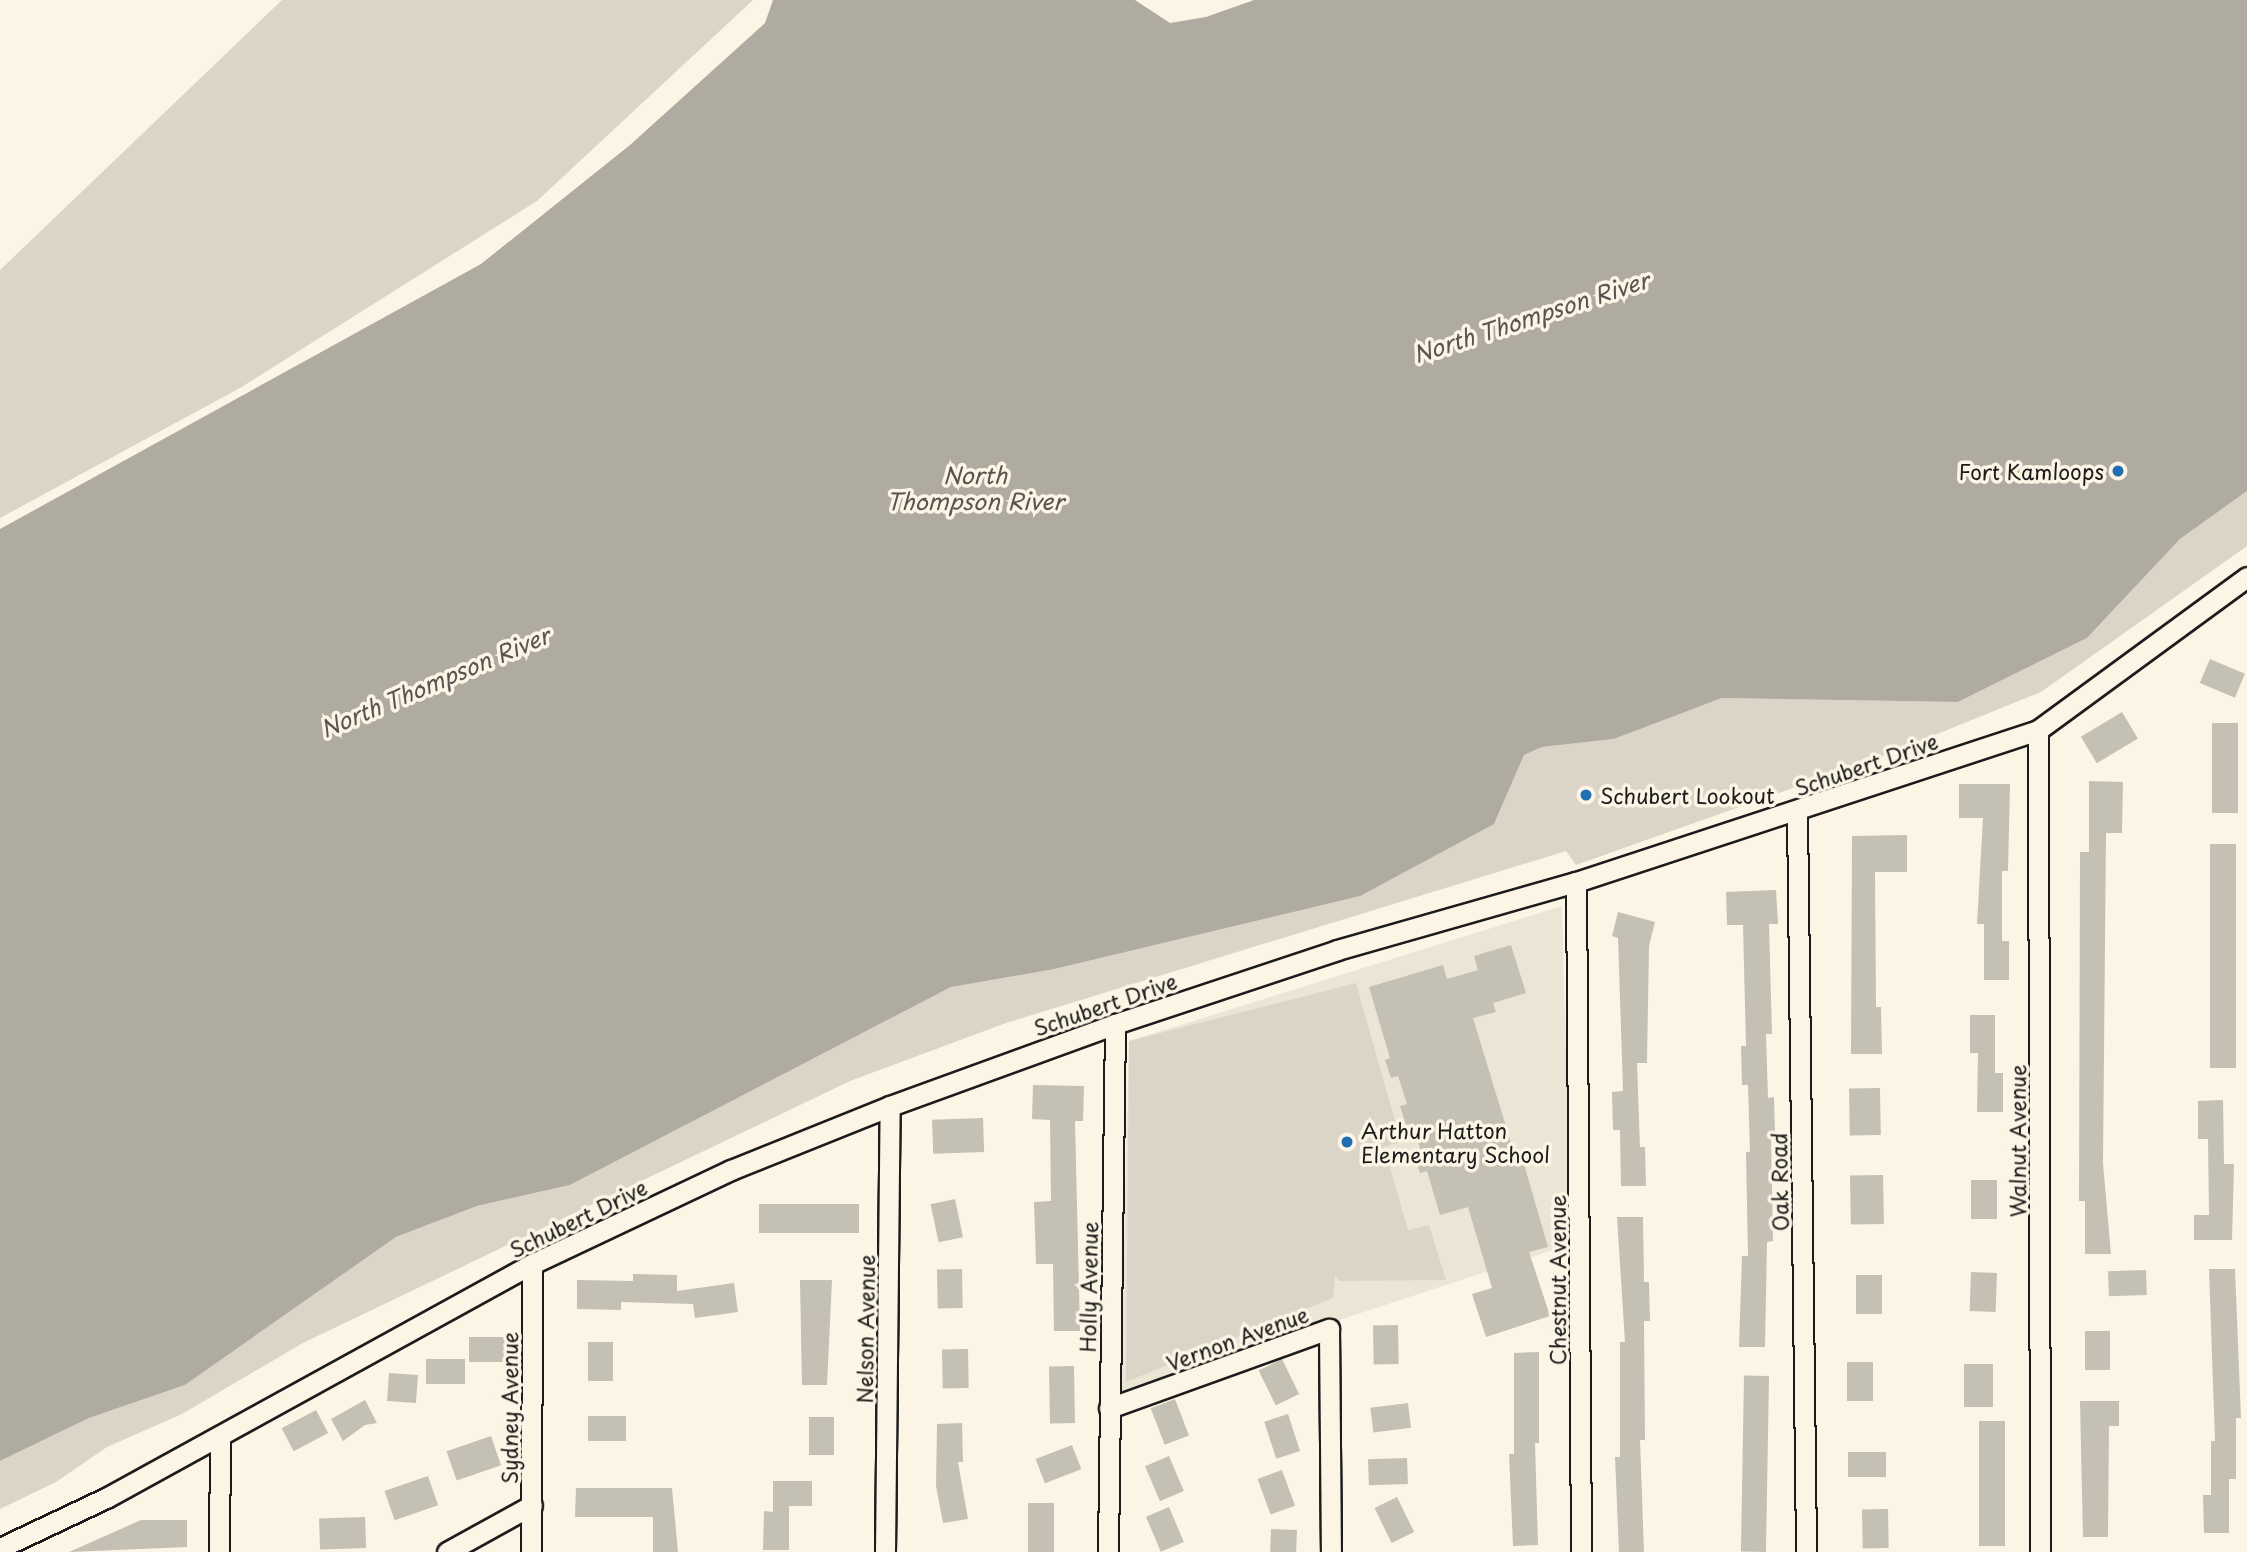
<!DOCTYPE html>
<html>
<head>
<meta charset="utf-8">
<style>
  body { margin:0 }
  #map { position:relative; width:2247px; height:1552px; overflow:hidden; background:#fcf5e5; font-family:"Playpen Sans",sans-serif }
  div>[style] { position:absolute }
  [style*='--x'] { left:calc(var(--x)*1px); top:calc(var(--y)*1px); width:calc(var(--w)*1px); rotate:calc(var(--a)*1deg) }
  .built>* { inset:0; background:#ebe5d6 }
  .green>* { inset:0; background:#dbd5c8 }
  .water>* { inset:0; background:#b0aba1 }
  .building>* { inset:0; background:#c4c0b3; transform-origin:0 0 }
  .roads { filter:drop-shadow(2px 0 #1c1c1c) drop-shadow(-2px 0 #1c1c1c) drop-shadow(0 2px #1c1c1c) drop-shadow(0 -2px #1c1c1c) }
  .minor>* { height:19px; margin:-9.5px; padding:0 9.5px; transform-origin:9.5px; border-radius:9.5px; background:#fcf5e5 }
  .dots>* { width:19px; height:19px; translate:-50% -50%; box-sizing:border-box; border:4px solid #fcf5e5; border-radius:50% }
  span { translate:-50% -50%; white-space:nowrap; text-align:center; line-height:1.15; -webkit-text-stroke:7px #fcf5e5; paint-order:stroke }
  .poi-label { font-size:21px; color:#1c1c1c }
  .right { translate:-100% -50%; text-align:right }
  .left { translate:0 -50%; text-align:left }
  .street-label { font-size:21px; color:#1c1c1c }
  .water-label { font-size:23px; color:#575551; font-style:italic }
</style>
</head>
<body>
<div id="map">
  <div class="built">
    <i style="clip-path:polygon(1562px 906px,1571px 1244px,1120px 1392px,1129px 1041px)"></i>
  </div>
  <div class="green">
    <i style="clip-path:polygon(282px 0,753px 0,537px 201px,240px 388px,0 518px,0 270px)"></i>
    <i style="clip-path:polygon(2247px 491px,2247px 546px,2041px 692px,1883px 756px,1576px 865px,1566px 851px,1006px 1023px,850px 1081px,303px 1343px,182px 1414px,107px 1447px,56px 1482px,0 1509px,0 1461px,89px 1418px,185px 1385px,396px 1237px,477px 1206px,570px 1185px,951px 987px,1144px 947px,1494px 824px,1524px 755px,1542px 747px,1614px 739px,1722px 698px,1958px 702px,2087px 638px,2180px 539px)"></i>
    <i style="clip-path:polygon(1356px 983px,1401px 1142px,1384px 1147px,1408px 1230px,1429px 1225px,1446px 1280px,1339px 1281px,1335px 1275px,1333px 1298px,1126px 1382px,1129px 1041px)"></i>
  </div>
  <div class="water">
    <i style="clip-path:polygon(773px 0,1135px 0,1170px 23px,1206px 17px,1254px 0,2247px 0,2247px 491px,2180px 539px,2087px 638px,1958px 702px,1722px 698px,1614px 739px,1542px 747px,1524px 755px,1494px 824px,1360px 896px,1054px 969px,951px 987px,570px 1185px,477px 1206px,396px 1237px,185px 1385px,89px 1418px,0 1461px,0 529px,481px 264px,630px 145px,765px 23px)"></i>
  </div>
  <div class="building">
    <i style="left:2210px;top:659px;width:38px;height:26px;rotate:23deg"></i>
    <i style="left:2122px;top:712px;width:31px;height:48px;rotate:59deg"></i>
    <i style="left:2212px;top:723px;width:26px;height:90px"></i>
    <i style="clip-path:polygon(2089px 781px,2123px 782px,2122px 833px,2106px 833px,2103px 1163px,2111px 1254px,2085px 1254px,2085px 1201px,2079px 1201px,2080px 852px,2089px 852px)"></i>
    <i style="clip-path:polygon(1959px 784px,2010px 784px,2008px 871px,2002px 871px,2002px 941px,2009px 941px,2009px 980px,1984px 980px,1984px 924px,1977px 924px,1983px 818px,1959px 818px)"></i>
    <i style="clip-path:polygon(1907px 835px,1907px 872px,1875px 872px,1876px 1007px,1881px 1007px,1882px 1054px,1851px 1054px,1852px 836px)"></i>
    <i style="left:2210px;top:844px;width:26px;height:224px"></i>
    <i style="clip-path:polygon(1776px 890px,1778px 924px,1769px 924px,1772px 1034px,1766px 1034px,1768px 1098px,1774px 1097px,1775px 1136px,1771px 1136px,1773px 1241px,1767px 1242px,1765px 1347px,1739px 1347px,1742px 1256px,1748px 1256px,1746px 1152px,1750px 1152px,1748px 1085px,1742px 1085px,1741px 1046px,1746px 1046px,1743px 925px,1727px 925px,1726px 892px)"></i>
    <i style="clip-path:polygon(1618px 912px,1655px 922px,1649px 946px,1647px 1063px,1637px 1063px,1640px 1147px,1645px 1147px,1646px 1186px,1621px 1186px,1620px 1130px,1613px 1130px,1612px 1092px,1623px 1091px,1618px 938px,1612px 936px)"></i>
    <i style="clip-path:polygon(1511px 945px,1526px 993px,1493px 1003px,1496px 1012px,1473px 1018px,1515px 1156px,1521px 1154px,1548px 1247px,1529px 1252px,1550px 1316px,1486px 1337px,1472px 1294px,1492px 1288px,1468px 1207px,1440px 1215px,1427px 1171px,1420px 1173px,1414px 1154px,1421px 1152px,1413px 1123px,1406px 1125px,1400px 1106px,1407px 1104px,1398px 1076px,1391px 1078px,1385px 1060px,1390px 1058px,1369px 987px,1443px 965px,1447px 979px,1478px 970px,1474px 956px)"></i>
    <i style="clip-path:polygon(1970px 1015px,1995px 1015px,1995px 1073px,2003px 1073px,2003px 1112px,1977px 1112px,1978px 1053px,1970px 1053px)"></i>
    <i style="clip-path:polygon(1033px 1085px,1084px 1086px,1083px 1121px,1075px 1121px,1080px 1331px,1054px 1331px,1053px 1264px,1036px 1264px,1034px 1202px,1051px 1201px,1050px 1120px,1032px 1119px)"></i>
    <i style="left:1880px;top:1088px;width:47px;height:31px;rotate:89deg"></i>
    <i style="clip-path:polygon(2223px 1100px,2224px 1164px,2234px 1164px,2232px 1240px,2194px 1240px,2194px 1215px,2209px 1215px,2208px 1139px,2198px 1139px,2198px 1101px)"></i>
    <i style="left:983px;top:1118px;width:34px;height:51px;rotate:88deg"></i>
    <i style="left:1883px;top:1175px;width:49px;height:33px;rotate:89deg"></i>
    <i style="left:1971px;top:1180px;width:26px;height:39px"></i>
    <i style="left:955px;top:1199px;width:39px;height:25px;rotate:78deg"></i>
    <i style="left:759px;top:1204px;width:100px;height:29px"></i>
    <i style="clip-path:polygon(1617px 1217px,1643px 1217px,1644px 1282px,1649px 1282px,1650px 1321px,1644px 1321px,1645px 1440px,1640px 1440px,1644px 1552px,1619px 1552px,1615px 1457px,1620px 1457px,1620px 1342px,1625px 1342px)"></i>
    <i style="left:962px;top:1269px;width:39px;height:25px;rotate:89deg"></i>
    <i style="clip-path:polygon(2209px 1269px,2235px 1269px,2241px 1418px,2236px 1418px,2236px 1479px,2229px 1479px,2229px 1533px,2204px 1533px,2203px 1495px,2211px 1495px,2211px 1441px,2215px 1441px)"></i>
    <i style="left:2146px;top:1270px;width:25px;height:38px;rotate:88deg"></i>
    <i style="left:1971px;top:1272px;width:26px;height:39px;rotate:2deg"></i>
    <i style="clip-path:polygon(633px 1274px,677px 1275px,677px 1291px,734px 1283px,738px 1312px,695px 1318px,693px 1304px,621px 1302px,621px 1310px,577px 1309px,577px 1280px,633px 1281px)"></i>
    <i style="left:1856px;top:1275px;width:26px;height:39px"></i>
    <i style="clip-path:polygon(800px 1280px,832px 1280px,827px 1385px,802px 1385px)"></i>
    <i style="left:1398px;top:1325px;width:39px;height:25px;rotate:89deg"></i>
    <i style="left:2085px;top:1331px;width:25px;height:39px"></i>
    <i style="left:469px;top:1337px;width:38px;height:25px"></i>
    <i style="left:588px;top:1342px;width:25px;height:39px"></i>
    <i style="left:968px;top:1349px;width:39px;height:26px;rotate:89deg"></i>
    <i style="clip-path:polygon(1539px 1352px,1539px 1443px,1535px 1443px,1538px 1545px,1513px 1546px,1509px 1454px,1514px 1454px,1514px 1353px)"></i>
    <i style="left:426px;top:1359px;width:39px;height:25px"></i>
    <i style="left:1282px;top:1359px;width:39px;height:26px;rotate:64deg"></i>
    <i style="left:1847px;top:1362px;width:26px;height:39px"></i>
    <i style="left:1964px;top:1364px;width:29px;height:43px"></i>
    <i style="left:1074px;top:1366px;width:57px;height:25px;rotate:89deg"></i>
    <i style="left:389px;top:1373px;width:29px;height:28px;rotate:4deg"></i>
    <i style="left:1769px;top:1376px;width:176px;height:25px;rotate:91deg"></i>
    <i style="left:1175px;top:1399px;width:39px;height:26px;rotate:69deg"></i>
    <i style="clip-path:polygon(365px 1400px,377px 1423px,365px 1425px,343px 1441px,331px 1419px)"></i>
    <i style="clip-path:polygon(2080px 1401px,2119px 1401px,2119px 1426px,2109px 1426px,2108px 1537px,2083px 1537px)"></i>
    <i style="left:1408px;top:1403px;width:25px;height:38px;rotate:83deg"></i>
    <i style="left:316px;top:1410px;width:26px;height:39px;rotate:62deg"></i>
    <i style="left:1288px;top:1414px;width:39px;height:25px;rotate:72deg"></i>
    <i style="left:588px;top:1416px;width:38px;height:25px"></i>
    <i style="left:809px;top:1417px;width:25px;height:38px"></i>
    <i style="left:1979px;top:1421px;width:26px;height:125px"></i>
    <i style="clip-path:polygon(962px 1423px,963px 1462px,958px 1462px,968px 1519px,943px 1523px,936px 1486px,937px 1424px)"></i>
    <i style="left:491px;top:1436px;width:31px;height:47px;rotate:71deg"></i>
    <i style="left:1072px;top:1445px;width:26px;height:39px;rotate:69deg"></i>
    <i style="left:1886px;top:1452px;width:25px;height:38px;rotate:90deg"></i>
    <i style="left:1169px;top:1456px;width:38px;height:26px;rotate:67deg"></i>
    <i style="left:1407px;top:1458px;width:26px;height:39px;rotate:88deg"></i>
    <i style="left:1282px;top:1470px;width:38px;height:26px;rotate:70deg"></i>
    <i style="left:428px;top:1476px;width:31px;height:46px;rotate:71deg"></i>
    <i style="clip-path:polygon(773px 1481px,812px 1481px,812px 1506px,789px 1506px,789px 1550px,763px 1550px,764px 1511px,773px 1512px)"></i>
    <i style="clip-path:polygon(576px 1488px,672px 1488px,678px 1552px,653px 1552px,653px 1517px,575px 1517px)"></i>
    <i style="left:1397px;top:1497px;width:39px;height:25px;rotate:64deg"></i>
    <i style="left:1028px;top:1503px;width:26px;height:49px"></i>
    <i style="left:1169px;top:1507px;width:38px;height:25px;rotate:67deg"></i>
    <i style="left:1888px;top:1509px;width:39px;height:26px;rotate:89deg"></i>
    <i style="left:365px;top:1517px;width:31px;height:46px;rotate:88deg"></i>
    <i style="clip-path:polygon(141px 1520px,187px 1520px,187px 1547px,69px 1552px)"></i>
    <i style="left:1271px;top:1529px;width:26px;height:23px;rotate:2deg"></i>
  </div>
  <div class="roads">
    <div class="minor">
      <i style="--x:2038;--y:730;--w:822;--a:89.86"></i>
      <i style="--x:1797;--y:812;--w:740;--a:89.3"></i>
      <i style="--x:1576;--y:882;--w:670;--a:89.57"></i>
      <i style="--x:1109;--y:1408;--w:234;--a:-19.8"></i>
      <i style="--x:1329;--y:1329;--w:223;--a:89.5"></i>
      <i style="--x:0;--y:1548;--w:117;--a:-25.3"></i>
      <i style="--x:106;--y:1498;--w:486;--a:-28.8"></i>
      <i style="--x:532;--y:1264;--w:220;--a:-25.3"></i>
      <i style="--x:731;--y:1170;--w:171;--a:-21.9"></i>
      <i style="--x:890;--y:1106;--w:239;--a:-20"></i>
      <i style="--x:1115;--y:1024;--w:234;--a:-18.4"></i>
      <i style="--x:1337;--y:950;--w:248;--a:-15.9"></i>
      <i style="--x:1576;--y:882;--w:486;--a:-18.2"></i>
      <i style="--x:2038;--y:730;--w:259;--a:-36.2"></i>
      <i style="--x:219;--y:1552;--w:116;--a:-89.5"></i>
      <i style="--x:447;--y:1552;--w:97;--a:-28.9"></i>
      <i style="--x:531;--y:1552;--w:288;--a:-89.8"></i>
      <i style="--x:885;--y:1552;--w:446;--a:-89.4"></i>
      <i style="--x:1108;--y:1552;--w:528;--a:-89.24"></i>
    </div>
  </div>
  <div class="dots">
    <i style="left:2118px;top:471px;background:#1f6fb2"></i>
    <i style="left:1586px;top:795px;background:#1f6fb2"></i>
    <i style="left:1347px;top:1142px;background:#1f6fb2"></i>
  </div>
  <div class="poi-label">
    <span class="right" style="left:2104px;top:471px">Fort Kamloops</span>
    <span class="left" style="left:1600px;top:795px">Schubert Lookout</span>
    <span class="left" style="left:1361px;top:1142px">Arthur Hatton<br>Elementary School</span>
  </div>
  <div class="street-label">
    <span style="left:1866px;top:764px;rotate:-19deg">Schubert Drive</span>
    <span style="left:1105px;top:1004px;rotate:-19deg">Schubert Drive</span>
    <span style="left:2017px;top:1141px;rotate:-90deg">Walnut Avenue</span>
    <span style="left:1779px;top:1182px;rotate:-91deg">Oak Road</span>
    <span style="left:578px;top:1218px;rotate:-26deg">Schubert Drive</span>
    <span style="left:1557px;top:1280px;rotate:-90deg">Chestnut Avenue</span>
    <span style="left:1088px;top:1287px;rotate:-89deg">Holly Avenue</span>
    <span style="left:865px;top:1329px;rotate:-89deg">Nelson Avenue</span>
    <span style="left:1237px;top:1338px;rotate:-20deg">Vernon Avenue</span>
    <span style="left:509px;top:1408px;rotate:-90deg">Sydney Avenue</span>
  </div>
  <div class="water-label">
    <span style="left:1531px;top:317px;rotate:-18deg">North Thompson River</span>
    <span style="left:975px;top:488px">North<br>Thompson River</span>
    <span style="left:435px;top:682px;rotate:-23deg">North Thompson River</span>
  </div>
</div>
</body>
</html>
